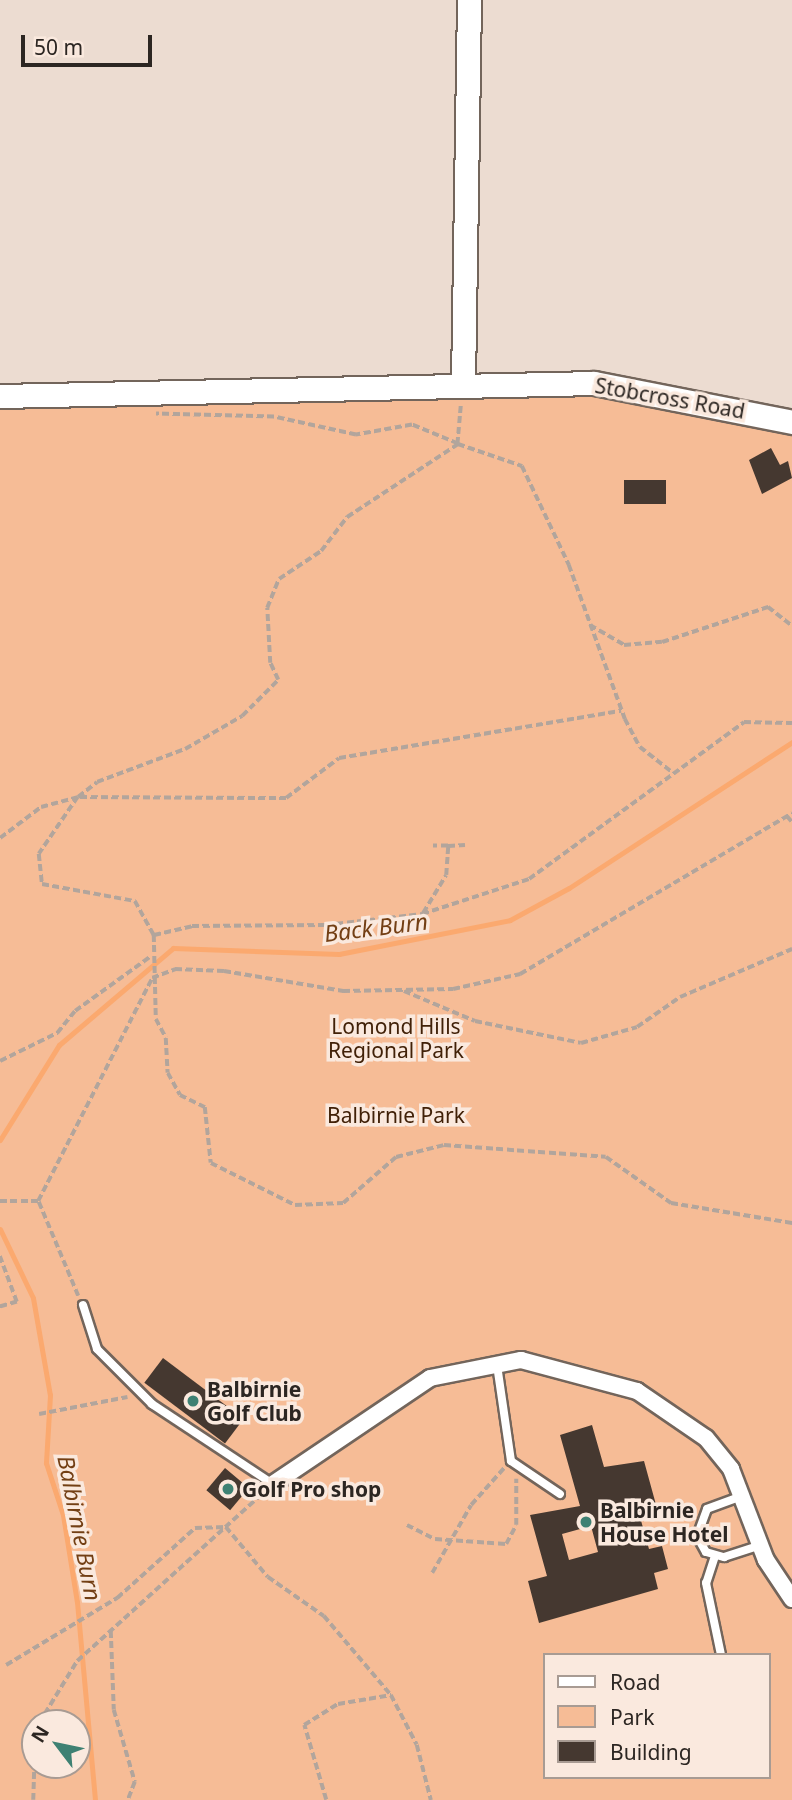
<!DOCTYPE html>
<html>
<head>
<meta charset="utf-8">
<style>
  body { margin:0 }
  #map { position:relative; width:792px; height:1800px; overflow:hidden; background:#ecdcd1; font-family:"Noto Sans",sans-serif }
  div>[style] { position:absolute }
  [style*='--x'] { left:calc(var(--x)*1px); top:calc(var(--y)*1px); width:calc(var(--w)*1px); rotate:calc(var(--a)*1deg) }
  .green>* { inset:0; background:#f6bc96 }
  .stream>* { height:5px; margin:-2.5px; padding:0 2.5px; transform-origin:2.5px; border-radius:2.5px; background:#fba96f }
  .building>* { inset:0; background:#453830; transform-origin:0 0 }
  .path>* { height:3.5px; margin-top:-1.75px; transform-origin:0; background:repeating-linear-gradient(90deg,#b2a59c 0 7px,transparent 0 10.5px) }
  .roads { filter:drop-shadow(2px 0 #73655b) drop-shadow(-2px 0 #73655b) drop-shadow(0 2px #73655b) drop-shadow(0 -2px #73655b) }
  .lane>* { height:8px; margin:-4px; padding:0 4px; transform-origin:4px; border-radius:4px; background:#fff }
  .street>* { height:16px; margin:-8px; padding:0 8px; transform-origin:8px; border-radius:8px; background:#fff }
  .secondary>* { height:23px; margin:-11.5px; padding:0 11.5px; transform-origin:11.5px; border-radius:11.5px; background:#fff }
  .dots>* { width:19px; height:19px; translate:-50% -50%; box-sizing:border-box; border:4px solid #fae9de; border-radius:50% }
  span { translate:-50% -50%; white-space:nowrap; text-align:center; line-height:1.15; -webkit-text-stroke:7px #fae9de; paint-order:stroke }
  .street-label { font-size:21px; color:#2c2622 }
  .park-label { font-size:21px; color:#412108 }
  .poi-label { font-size:21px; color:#2c2622; font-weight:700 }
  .left { translate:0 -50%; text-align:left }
  .water-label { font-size:23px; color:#733f14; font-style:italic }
  .legend { position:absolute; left:543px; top:1653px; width:228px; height:126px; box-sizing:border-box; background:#fae9de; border:2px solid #a89b93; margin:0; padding:9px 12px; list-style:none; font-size:21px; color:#2c2622 }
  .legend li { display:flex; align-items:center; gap:14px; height:35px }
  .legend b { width:35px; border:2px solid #a89b93 }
  .north { position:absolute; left:21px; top:1709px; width:70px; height:70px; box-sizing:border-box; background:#fae9de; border:2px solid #a89b93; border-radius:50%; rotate:302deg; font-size:19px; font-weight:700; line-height:28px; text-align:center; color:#2c2622 }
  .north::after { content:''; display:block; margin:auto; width:24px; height:32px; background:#3e8173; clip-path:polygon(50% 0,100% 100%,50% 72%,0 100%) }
  .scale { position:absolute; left:21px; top:35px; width:131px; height:32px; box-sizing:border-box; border:4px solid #2c2622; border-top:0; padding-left:9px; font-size:21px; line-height:24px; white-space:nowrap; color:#2c2622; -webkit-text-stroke:5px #fae9de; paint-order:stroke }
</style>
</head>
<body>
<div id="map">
  <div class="green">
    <i style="clip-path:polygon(evenodd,594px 383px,792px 421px,792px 1800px,0 1800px,0 396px,594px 383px,545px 1655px,769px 1655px,769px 1777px,545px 1777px,545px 1655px,594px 383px,35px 1723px,77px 1723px,77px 1765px,35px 1765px,35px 1723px)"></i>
  </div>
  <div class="stream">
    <i style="--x:0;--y:1140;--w:112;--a:-58.2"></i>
    <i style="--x:59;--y:1045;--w:150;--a:-40.4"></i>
    <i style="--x:173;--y:948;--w:166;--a:2.1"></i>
    <i style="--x:339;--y:954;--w:174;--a:-11.2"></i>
    <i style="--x:510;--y:920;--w:67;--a:-28.5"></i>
    <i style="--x:569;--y:888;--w:267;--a:-33.2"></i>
    <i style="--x:0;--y:1229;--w:76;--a:64.4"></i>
    <i style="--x:33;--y:1298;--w:98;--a:80.1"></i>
    <i style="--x:50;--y:1395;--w:68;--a:93.4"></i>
    <i style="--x:46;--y:1463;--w:55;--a:71.9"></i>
    <i style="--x:63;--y:1515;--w:88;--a:80.9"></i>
    <i style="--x:77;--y:1602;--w:199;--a:84.8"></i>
  </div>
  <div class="building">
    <i style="clip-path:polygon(771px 448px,780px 465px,788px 461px,792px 478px,762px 494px,749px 460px)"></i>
    <i style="left:624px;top:480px;width:42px;height:24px"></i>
    <i style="left:163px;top:1358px;width:101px;height:31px;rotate:37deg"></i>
    <i style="clip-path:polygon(evenodd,592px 1425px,604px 1467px,644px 1461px,658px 1512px,640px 1517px,649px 1549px,662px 1546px,668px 1569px,654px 1573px,658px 1589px,539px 1623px,528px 1581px,547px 1576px,530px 1515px,580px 1506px,560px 1435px,592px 1425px,591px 1526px,598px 1552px,569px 1560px,562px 1534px,591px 1526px)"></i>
    <i style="left:225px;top:1468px;width:31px;height:29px;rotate:40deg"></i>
  </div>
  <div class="path">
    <i style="--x:461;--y:406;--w:38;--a:95"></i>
    <i style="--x:458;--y:444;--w:68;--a:19"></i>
    <i style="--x:522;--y:466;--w:110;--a:64.6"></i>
    <i style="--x:569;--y:565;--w:164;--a:70"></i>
    <i style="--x:625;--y:719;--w:32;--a:62"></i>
    <i style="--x:640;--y:747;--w:39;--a:38"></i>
    <i style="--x:590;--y:625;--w:39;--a:30"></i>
    <i style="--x:624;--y:645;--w:38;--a:-5"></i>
    <i style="--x:662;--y:642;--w:112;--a:-18.3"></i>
    <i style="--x:768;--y:607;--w:31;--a:38"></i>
    <i style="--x:78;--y:797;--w:24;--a:-38"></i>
    <i style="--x:97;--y:782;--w:94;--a:-20.6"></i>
    <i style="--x:185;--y:749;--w:66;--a:-30.1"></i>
    <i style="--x:242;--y:716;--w:51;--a:-45"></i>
    <i style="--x:278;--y:680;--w:19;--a:-115"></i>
    <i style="--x:270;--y:663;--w:55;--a:-93.1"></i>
    <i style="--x:267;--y:608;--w:31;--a:-68"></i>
    <i style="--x:279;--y:579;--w:50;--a:-33.7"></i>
    <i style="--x:321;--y:551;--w:43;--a:-52.6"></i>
    <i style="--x:347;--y:517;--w:133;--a:-33.3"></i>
    <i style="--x:458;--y:444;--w:50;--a:-157.6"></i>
    <i style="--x:412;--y:425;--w:57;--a:169.9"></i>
    <i style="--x:356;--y:435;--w:84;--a:-167.6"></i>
    <i style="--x:274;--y:417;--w:118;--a:-178.5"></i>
    <i style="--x:80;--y:797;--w:206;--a:0.3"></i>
    <i style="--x:286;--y:798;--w:66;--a:-37"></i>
    <i style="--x:339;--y:758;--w:286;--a:-9.5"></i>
    <i style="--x:787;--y:816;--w:8;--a:50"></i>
    <i style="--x:0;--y:838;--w:51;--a:-37.1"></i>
    <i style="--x:41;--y:807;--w:38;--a:-15"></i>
    <i style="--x:78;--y:797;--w:69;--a:124.4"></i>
    <i style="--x:39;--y:854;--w:30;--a:84"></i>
    <i style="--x:42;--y:884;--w:95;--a:10.4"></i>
    <i style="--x:135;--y:901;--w:39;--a:61"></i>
    <i style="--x:154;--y:935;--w:84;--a:88.6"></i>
    <i style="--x:156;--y:1019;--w:21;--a:62"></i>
    <i style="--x:166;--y:1038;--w:35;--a:87"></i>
    <i style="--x:168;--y:1073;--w:25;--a:61"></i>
    <i style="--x:180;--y:1095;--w:28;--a:26"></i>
    <i style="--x:205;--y:1107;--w:56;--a:83.9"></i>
    <i style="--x:211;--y:1163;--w:94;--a:26.6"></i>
    <i style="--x:295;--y:1205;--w:48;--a:-2.4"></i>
    <i style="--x:343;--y:1203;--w:70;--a:-41"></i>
    <i style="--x:396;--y:1157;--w:49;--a:-14"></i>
    <i style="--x:444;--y:1145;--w:162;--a:4.2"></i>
    <i style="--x:606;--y:1157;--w:80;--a:35.3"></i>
    <i style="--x:671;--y:1203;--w:123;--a:9.4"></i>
    <i style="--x:448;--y:846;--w:17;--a:-3"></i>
    <i style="--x:423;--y:913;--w:44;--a:-58.8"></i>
    <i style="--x:446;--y:875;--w:29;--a:-86"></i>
    <i style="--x:448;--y:846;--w:15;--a:180"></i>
    <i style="--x:154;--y:935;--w:39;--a:-13"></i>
    <i style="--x:192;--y:926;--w:134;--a:-0.4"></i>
    <i style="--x:326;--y:925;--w:97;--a:-6.5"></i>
    <i style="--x:422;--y:914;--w:113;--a:-18.1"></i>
    <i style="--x:529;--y:879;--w:266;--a:-36.1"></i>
    <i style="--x:744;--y:722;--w:48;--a:1.2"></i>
    <i style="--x:404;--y:991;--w:77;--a:22.9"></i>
    <i style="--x:475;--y:1021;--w:108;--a:11.7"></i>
    <i style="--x:581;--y:1043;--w:58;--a:-15.9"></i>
    <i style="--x:637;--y:1027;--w:52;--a:-34.9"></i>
    <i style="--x:680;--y:997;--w:122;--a:-23.2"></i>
    <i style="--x:0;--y:1061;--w:64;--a:-26.2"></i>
    <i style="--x:57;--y:1033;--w:28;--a:-51"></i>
    <i style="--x:75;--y:1011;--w:94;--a:-35.9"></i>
    <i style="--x:0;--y:1201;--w:38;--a:0"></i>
    <i style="--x:0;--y:1256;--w:49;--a:69.7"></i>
    <i style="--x:17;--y:1302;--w:18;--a:164"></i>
    <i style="--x:78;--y:1296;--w:103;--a:-112.8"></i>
    <i style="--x:38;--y:1201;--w:250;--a:-62.9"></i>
    <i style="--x:152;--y:978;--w:25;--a:-21"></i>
    <i style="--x:175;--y:969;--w:49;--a:2.3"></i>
    <i style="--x:224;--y:971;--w:121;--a:9.5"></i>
    <i style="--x:343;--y:991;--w:110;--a:-1"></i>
    <i style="--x:453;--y:989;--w:69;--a:-12.6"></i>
    <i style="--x:520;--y:974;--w:316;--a:-30.6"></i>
    <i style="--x:39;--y:1414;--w:90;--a:-10.9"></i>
    <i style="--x:407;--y:1525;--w:31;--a:27"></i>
    <i style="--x:435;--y:1539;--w:71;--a:4"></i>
    <i style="--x:506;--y:1544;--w:21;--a:-62"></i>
    <i style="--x:516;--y:1525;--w:46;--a:-90"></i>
    <i style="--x:432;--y:1573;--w:78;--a:-60.2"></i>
    <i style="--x:471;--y:1505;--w:50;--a:-48.3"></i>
    <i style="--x:111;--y:1631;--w:79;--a:87.8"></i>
    <i style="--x:114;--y:1710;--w:75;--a:73.7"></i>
    <i style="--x:135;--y:1782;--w:19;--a:111"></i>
    <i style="--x:6;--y:1665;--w:130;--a:-31.1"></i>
    <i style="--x:117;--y:1598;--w:105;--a:-41.9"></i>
    <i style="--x:195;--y:1528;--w:31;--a:-2"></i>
    <i style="--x:226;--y:1527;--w:65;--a:50"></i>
    <i style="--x:268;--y:1577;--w:68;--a:34.9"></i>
    <i style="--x:324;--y:1616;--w:104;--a:49.7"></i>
    <i style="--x:391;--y:1695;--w:56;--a:62.5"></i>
    <i style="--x:417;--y:1745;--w:57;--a:75.7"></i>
    <i style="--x:39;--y:1723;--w:73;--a:-58.5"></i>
    <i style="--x:77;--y:1661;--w:248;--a:-42.1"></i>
    <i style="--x:33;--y:1800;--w:64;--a:-88.2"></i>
    <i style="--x:326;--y:1800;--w:78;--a:-106.3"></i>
    <i style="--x:304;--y:1725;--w:40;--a:-32"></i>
    <i style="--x:338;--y:1704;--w:54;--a:-9.6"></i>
  </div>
  <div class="roads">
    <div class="lane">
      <i style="--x:83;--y:1305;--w:46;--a:72.3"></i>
      <i style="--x:97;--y:1349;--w:78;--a:45"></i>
      <i style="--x:152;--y:1404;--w:145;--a:33.5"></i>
      <i style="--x:497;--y:1365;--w:97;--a:81.7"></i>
      <i style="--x:511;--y:1461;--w:59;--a:34"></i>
      <i style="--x:742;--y:1496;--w:37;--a:160"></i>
      <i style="--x:707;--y:1509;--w:29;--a:110"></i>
      <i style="--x:697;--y:1536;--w:18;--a:61"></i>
      <i style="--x:706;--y:1552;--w:19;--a:16"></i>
      <i style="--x:724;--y:1557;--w:39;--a:-18"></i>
      <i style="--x:715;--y:1556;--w:28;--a:108"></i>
      <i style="--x:706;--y:1583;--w:74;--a:78.2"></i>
    </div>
    <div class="street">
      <i style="--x:273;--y:1484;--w:189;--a:-34"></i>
      <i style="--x:430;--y:1378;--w:93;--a:-11.2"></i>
      <i style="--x:521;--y:1360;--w:120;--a:15"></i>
      <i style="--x:637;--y:1391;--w:83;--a:34.3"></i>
      <i style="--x:706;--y:1438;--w:40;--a:51"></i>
      <i style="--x:731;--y:1469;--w:97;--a:69"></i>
      <i style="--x:766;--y:1560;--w:47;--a:56.3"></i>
    </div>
    <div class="secondary">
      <i style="--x:463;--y:383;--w:383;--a:-89.1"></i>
      <i style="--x:0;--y:396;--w:594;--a:-1.25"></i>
      <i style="--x:594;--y:383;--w:202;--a:11.1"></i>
    </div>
  </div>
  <div class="dots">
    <i style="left:193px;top:1401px;background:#3e8173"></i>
    <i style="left:228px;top:1489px;background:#3e8173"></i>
    <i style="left:586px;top:1522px;background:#3e8173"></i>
  </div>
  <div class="street-label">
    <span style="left:670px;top:398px;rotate:10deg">Stobcross Road</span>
  </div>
  <div class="park-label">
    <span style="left:396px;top:1038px">Lomond Hills<br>Regional Park</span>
    <span style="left:396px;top:1115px">Balbirnie Park</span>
  </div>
  <div class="poi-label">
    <span class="left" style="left:207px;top:1401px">Balbirnie<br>Golf Club</span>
    <span class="left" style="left:242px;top:1489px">Golf Pro shop</span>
    <span class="left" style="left:600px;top:1522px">Balbirnie<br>House Hotel</span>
  </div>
  <div class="water-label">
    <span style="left:376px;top:927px;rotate:-7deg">Back Burn</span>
    <span style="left:80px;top:1528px;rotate:79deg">Balbirnie Burn</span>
  </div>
  <ul class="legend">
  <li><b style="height:9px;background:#fff"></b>Road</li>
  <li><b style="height:19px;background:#f6bc96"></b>Park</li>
  <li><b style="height:19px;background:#453830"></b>Building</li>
  </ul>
  <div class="north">N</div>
  <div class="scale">50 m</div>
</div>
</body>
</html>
